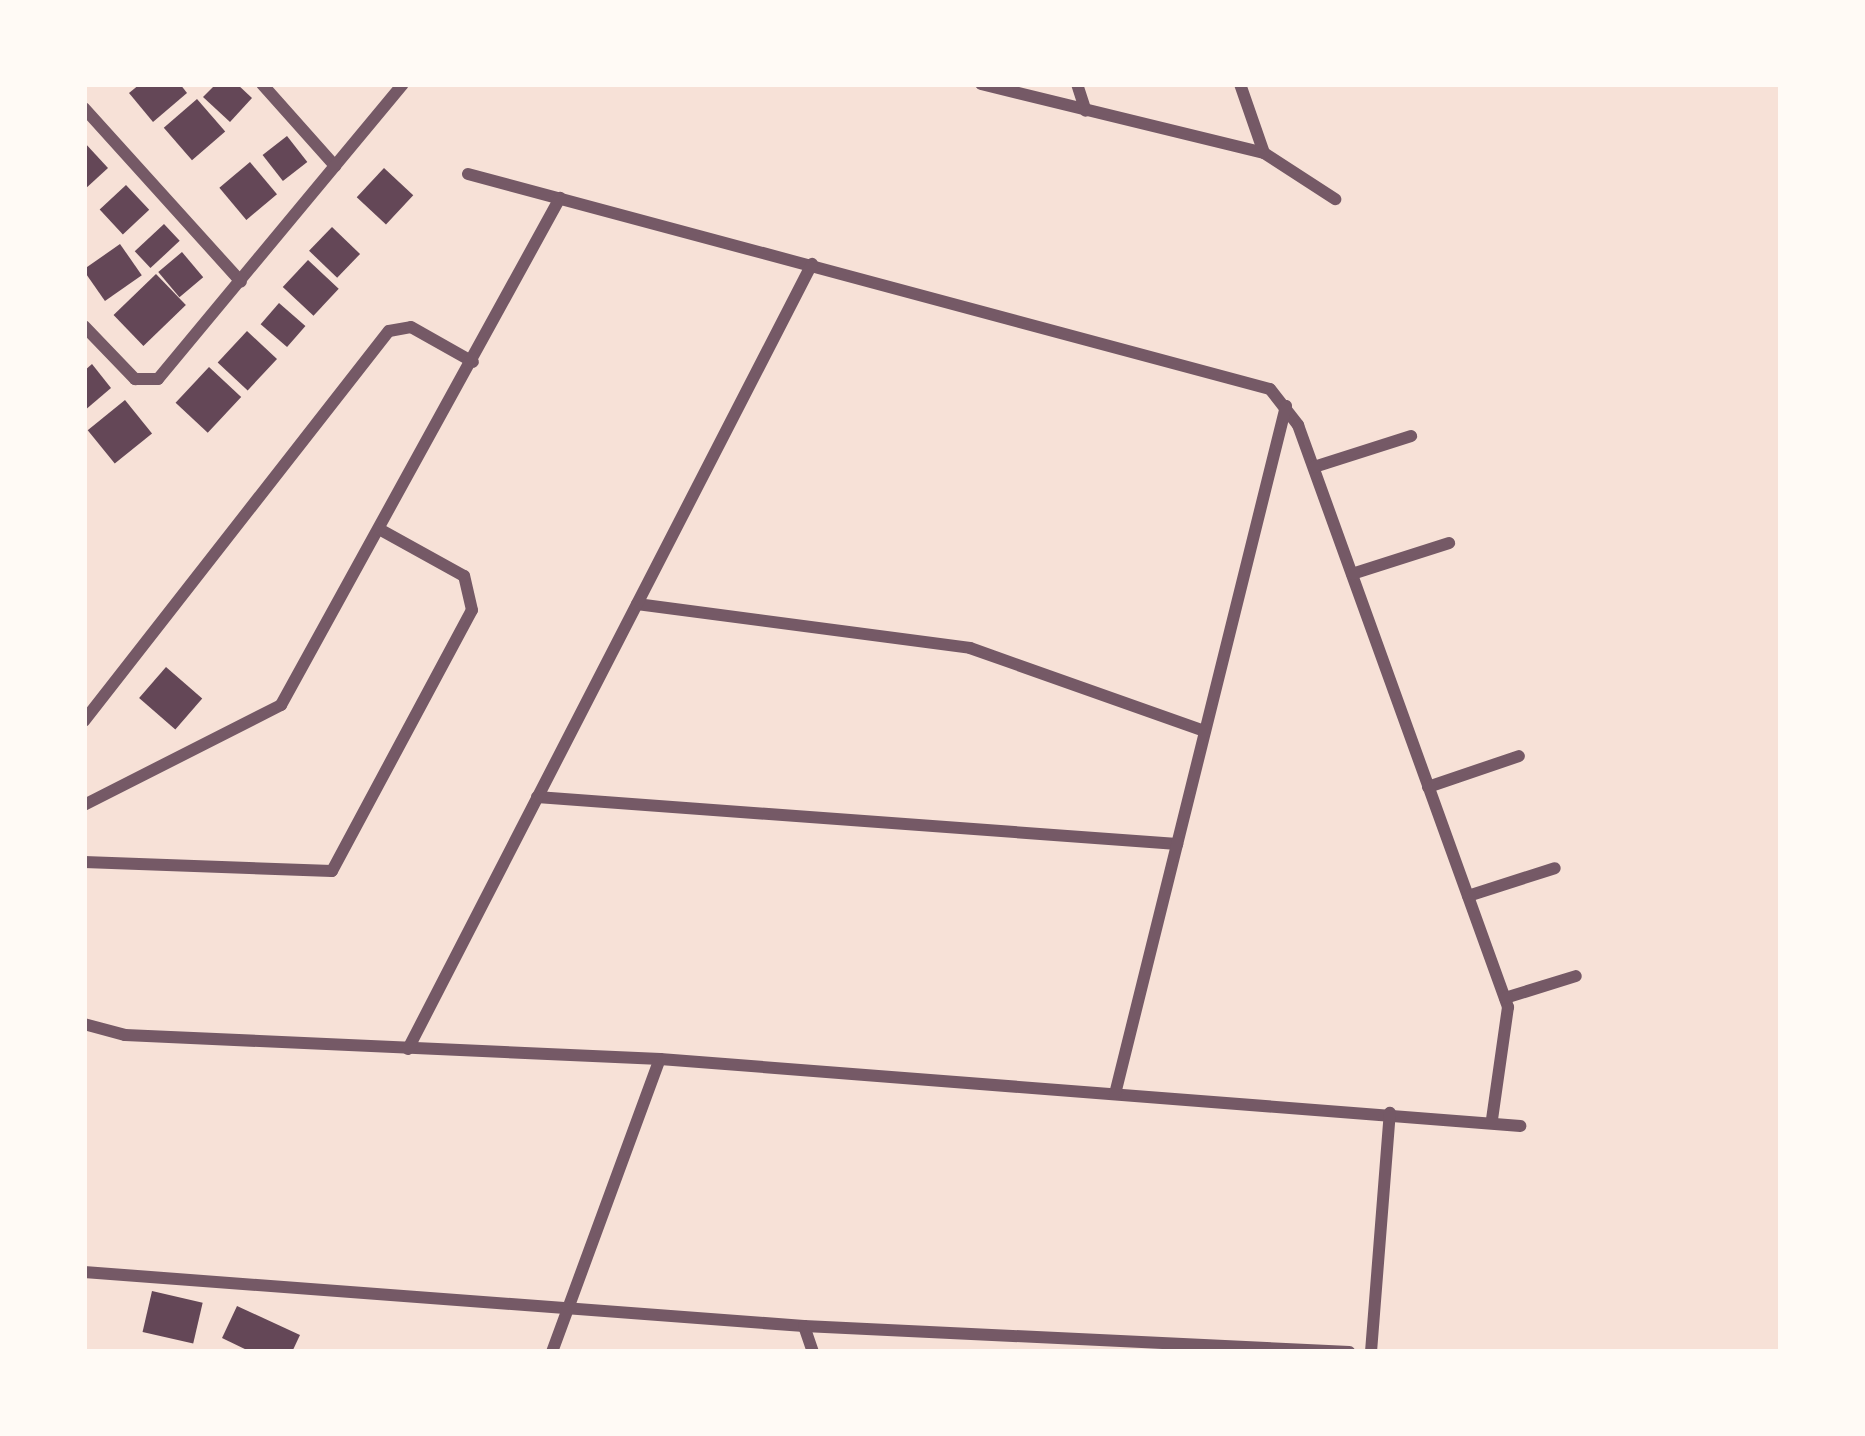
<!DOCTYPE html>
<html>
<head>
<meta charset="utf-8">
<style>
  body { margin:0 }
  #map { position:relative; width:1865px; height:1436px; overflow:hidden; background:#f7e1d7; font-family:Overpass,sans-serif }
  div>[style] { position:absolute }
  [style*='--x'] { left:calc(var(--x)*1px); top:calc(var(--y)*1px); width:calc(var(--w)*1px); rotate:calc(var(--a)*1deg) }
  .building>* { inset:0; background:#644757; transform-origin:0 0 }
  .minor>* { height:12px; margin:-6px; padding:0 6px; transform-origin:6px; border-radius:6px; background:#755966 }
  span { translate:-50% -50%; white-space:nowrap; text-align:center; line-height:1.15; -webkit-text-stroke:9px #fffaf5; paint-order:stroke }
  .frame { position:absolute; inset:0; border:87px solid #fffaf5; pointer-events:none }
</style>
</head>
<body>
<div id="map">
  <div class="building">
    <i style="clip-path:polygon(140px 84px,180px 84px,187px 93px,153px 122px,129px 93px)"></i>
    <i style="clip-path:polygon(216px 84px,237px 84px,252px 98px,230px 122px,203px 97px)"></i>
    <i style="left:197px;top:99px;width:43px;height:44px;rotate:49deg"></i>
    <i style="left:287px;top:136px;width:33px;height:31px;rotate:52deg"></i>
    <i style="clip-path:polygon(84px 142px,108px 168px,84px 190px)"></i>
    <i style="left:250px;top:162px;width:42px;height:40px;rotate:50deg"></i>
    <i style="left:384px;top:168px;width:40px;height:40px;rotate:43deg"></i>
    <i style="left:126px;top:185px;width:34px;height:36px;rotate:47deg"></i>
    <i style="left:164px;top:224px;width:23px;height:40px;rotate:47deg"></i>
    <i style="left:332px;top:227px;width:39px;height:33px;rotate:44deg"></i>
    <i style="left:120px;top:244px;width:38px;height:45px;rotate:55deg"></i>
    <i style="left:182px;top:252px;width:33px;height:31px;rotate:50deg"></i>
    <i style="left:308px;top:260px;width:42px;height:37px;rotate:43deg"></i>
    <i style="left:156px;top:274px;width:43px;height:59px;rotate:46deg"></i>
    <i style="left:279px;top:303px;width:35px;height:28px;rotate:41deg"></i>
    <i style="left:247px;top:331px;width:41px;height:43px;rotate:43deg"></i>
    <i style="clip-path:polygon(92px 364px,111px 388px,84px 411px,84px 371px)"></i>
    <i style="left:209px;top:367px;width:44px;height:49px;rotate:43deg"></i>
    <i style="left:125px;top:400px;width:43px;height:48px;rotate:51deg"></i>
    <i style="left:166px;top:667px;width:48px;height:41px;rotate:41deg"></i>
    <i style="left:152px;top:1291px;width:52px;height:42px;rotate:13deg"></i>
    <i style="clip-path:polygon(237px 1306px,300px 1335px,292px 1352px,251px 1352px,222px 1338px)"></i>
  </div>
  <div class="minor">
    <i style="--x:262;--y:84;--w:110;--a:48.3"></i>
    <i style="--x:981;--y:84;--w:291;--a:13.7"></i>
    <i style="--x:1264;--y:153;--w:85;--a:32.9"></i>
    <i style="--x:1077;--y:84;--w:28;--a:72"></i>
    <i style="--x:1240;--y:84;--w:73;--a:70.8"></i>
    <i style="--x:84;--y:108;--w:234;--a:47.9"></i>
    <i style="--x:468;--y:174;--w:830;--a:15.01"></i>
    <i style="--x:1270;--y:389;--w:46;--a:52.1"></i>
    <i style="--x:1298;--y:425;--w:619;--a:70.16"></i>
    <i style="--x:1508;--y:1007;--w:114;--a:98.1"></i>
    <i style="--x:84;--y:326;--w:74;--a:46.1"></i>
    <i style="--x:135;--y:379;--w:23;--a:0"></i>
    <i style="--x:158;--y:379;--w:383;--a:-50.3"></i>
    <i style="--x:1314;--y:467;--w:102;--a:-17.7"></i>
    <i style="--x:1352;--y:574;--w:102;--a:-17.7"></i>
    <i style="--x:637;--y:604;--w:336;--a:7.5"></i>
    <i style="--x:970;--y:648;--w:249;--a:19.5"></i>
    <i style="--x:84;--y:721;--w:495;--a:-52"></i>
    <i style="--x:389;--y:331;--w:22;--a:-10"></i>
    <i style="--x:411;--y:327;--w:71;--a:29.4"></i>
    <i style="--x:1428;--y:787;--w:96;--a:-18.8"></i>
    <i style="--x:537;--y:797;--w:642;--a:4.2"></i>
    <i style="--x:84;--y:805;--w:221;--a:-26.9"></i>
    <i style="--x:281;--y:705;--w:579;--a:-61.18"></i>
    <i style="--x:84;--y:862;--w:248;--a:2.1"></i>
    <i style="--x:332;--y:871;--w:296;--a:-61.8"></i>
    <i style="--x:472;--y:610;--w:35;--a:-103"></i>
    <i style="--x:464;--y:576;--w:97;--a:-151.1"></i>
    <i style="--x:1468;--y:896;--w:91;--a:-17.8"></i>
    <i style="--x:1505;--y:998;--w:74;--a:-17.2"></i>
    <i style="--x:84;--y:1024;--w:42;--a:15"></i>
    <i style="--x:125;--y:1035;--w:536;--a:2.57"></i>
    <i style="--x:660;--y:1059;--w:863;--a:4.45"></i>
    <i style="--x:408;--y:1049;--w:883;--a:-62.77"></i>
    <i style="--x:1115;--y:1094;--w:709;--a:-76.04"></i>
    <i style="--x:84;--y:1272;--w:722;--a:4.29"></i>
    <i style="--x:804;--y:1326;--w:546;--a:2.73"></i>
    <i style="--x:804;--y:1326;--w:28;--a:71"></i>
    <i style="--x:552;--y:1352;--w:312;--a:-69.8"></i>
    <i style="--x:1371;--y:1352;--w:240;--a:-85.5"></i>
  </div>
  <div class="frame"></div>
</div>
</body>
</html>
